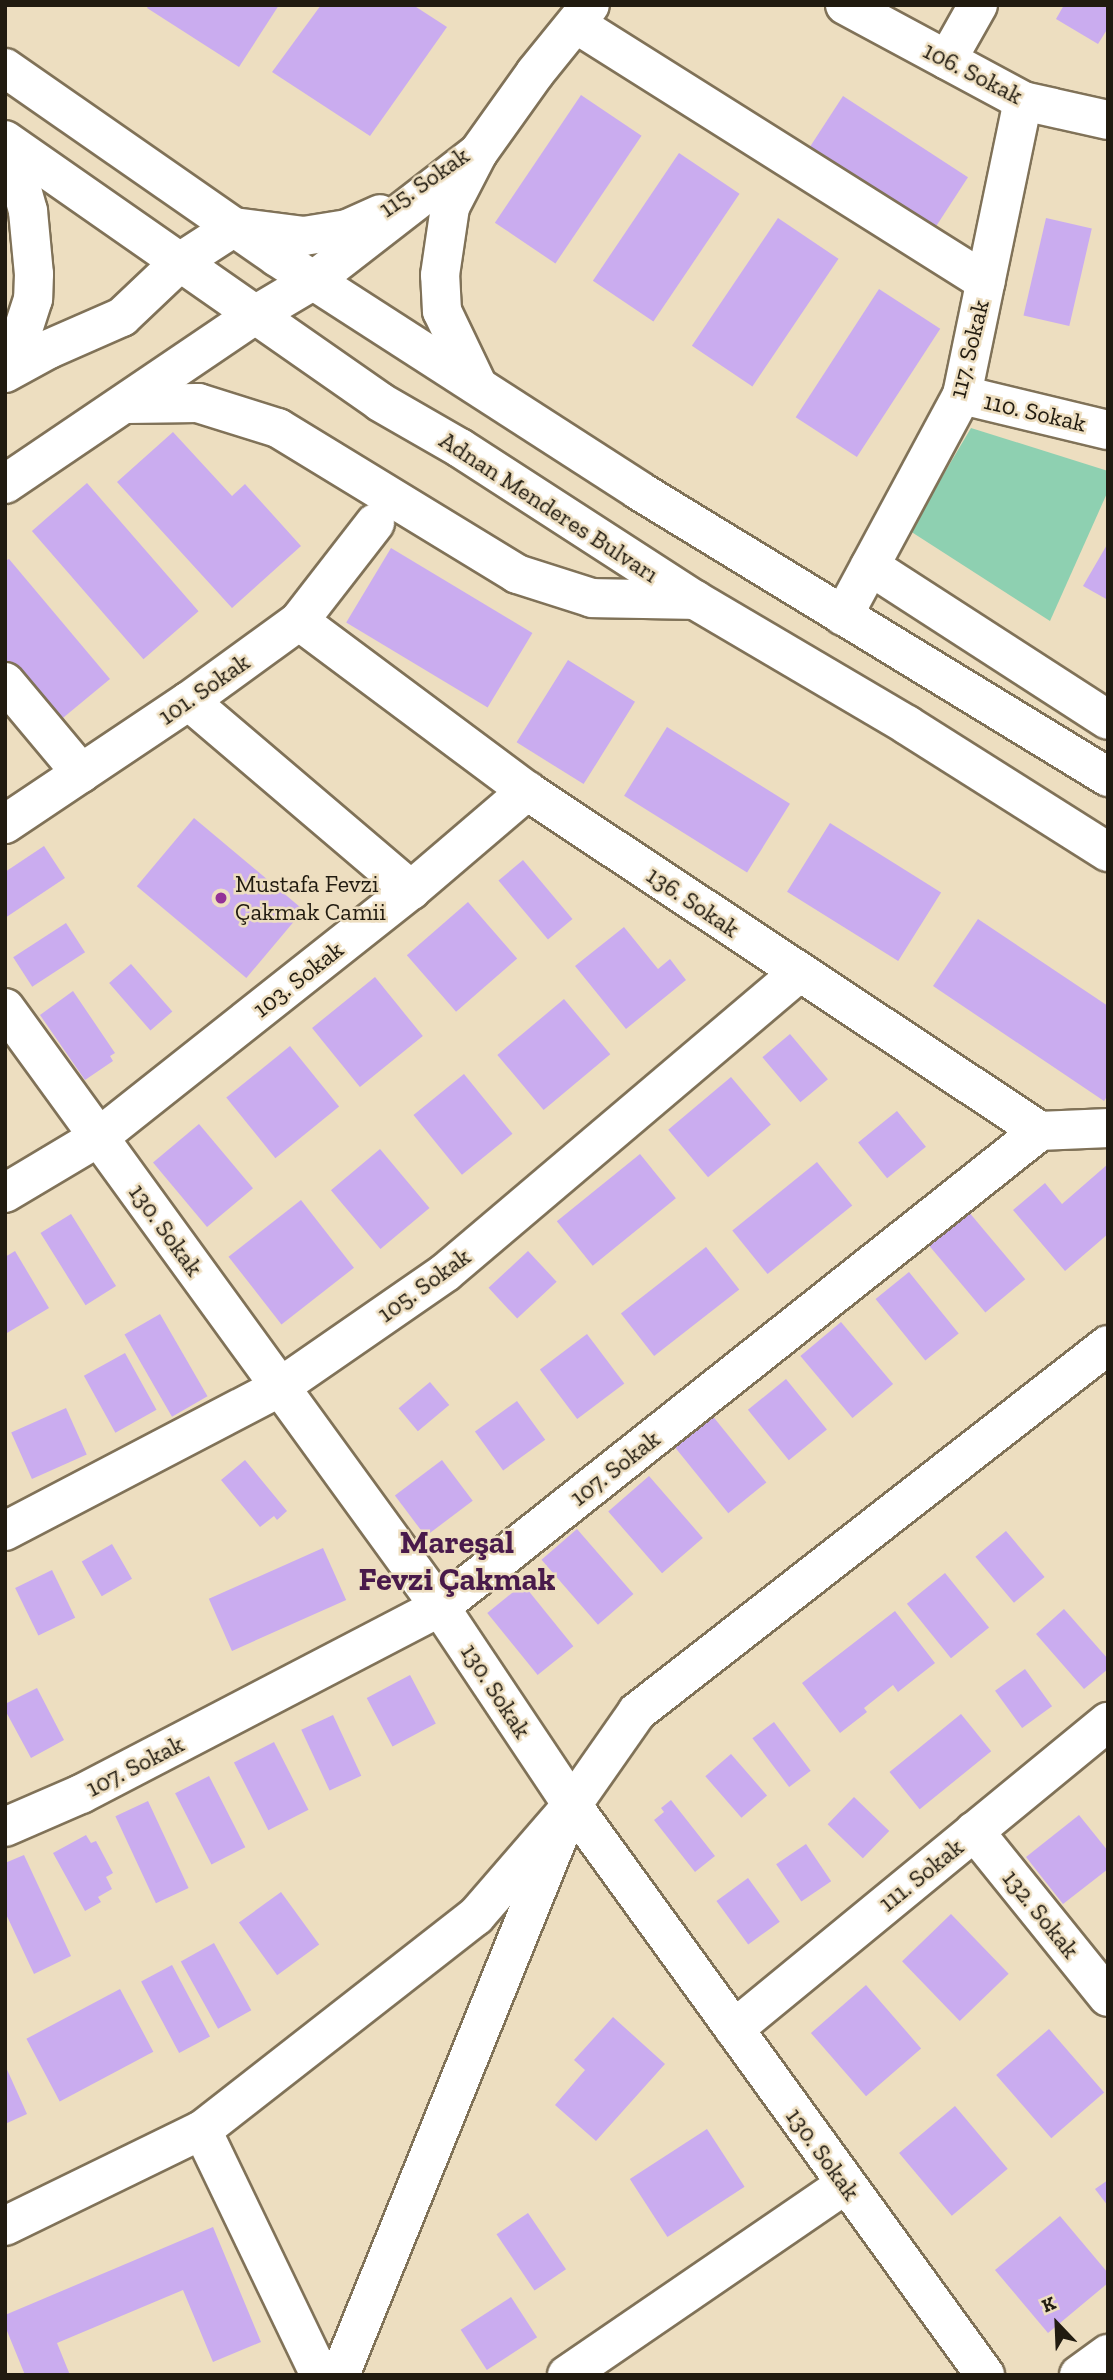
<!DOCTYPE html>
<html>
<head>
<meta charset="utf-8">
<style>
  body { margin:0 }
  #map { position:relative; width:1113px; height:2380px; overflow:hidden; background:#eddec0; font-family:"Zilla Slab",serif }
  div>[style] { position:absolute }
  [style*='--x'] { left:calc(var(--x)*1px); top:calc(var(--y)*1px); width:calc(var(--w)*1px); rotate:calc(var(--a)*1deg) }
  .green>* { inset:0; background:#8ed0b1 }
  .building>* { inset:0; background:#caacef; transform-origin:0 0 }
  .roads { filter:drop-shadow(2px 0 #807258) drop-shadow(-2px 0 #807258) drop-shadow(0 2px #807258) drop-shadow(0 -2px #807258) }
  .minor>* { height:38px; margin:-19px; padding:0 19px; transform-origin:19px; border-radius:19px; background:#fff }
  .major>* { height:38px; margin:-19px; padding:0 19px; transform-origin:19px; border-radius:19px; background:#fff }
  .dots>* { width:19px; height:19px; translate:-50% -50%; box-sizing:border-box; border:4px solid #eddec0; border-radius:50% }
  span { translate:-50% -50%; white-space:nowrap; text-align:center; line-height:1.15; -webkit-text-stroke:5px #eddec0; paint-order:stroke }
  .street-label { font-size:24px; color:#211b10 }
  .poi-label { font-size:24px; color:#211b10 }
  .left { translate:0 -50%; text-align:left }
  .district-label { font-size:32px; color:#491a4b; font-weight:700 }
  .frame { position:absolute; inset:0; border:7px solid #211b10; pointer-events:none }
  .north { position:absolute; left:1022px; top:2289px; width:70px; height:70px; -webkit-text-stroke:5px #eddec0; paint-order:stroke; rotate:337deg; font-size:19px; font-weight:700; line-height:28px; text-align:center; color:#211b10 }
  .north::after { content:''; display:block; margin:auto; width:24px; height:32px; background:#211b10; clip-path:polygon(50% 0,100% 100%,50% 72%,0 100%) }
</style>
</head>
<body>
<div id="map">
  <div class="green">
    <i style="clip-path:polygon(971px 428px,1108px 471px,1108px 491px,1050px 621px,910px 531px)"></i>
  </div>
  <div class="building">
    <i style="clip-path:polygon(149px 5px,279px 5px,239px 67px,147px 8px)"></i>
    <i style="clip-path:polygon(321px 5px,413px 5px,447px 27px,370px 136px,272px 72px)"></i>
    <i style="clip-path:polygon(1064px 5px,1108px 5px,1108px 28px,1098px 44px,1056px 19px)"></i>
    <i style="left:581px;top:95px;width:73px;height:154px;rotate:34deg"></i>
    <i style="left:843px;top:96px;width:149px;height:74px;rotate:33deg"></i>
    <i style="left:679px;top:153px;width:73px;height:154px;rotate:34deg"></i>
    <i style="left:778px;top:218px;width:73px;height:154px;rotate:34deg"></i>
    <i style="left:1046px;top:218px;width:47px;height:100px;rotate:13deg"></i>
    <i style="left:879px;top:289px;width:73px;height:153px;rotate:33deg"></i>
    <i style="clip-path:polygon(173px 432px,232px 496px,245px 484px,301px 546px,232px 608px,117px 482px)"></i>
    <i style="left:87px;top:483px;width:170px;height:73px;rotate:49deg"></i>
    <i style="clip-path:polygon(1108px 543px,1108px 600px,1083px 586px)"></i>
    <i style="left:391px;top:548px;width:165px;height:87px;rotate:31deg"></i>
    <i style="clip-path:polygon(9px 559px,110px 679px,58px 722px,5px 660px,5px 561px)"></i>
    <i style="left:568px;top:660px;width:79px;height:97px;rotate:32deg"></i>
    <i style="left:667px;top:727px;width:145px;height:81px;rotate:32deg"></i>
    <i style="left:194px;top:818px;width:143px;height:89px;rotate:40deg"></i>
    <i style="left:830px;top:823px;width:131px;height:81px;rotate:32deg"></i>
    <i style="clip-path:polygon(44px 846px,65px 878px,5px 918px,5px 872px)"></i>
    <i style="left:523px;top:860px;width:77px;height:32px;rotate:50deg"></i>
    <i style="left:468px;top:902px;width:75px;height:81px;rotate:49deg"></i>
    <i style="clip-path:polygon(978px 919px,1108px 1006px,1108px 1095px,1104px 1101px,933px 986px)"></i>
    <i style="left:66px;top:923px;width:35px;height:63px;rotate:57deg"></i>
    <i style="clip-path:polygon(624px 927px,658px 969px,670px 959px,686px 980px,626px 1029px,575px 966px)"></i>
    <i style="left:131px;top:964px;width:63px;height:29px;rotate:49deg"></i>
    <i style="left:375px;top:977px;width:76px;height:81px;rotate:51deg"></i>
    <i style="clip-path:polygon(73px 991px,115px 1053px,110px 1056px,113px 1061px,85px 1080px,40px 1015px)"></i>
    <i style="left:564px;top:999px;width:72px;height:87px;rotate:50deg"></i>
    <i style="left:790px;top:1034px;width:59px;height:36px;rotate:50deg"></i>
    <i style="left:290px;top:1046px;width:78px;height:82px;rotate:51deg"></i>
    <i style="left:464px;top:1074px;width:77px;height:65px;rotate:51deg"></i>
    <i style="left:731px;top:1077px;width:62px;height:82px;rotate:50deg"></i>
    <i style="left:897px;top:1111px;width:46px;height:50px;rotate:51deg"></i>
    <i style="left:199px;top:1124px;width:84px;height:60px;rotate:50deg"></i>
    <i style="left:380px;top:1149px;width:77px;height:64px;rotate:50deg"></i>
    <i style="left:640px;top:1154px;width:57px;height:107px;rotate:51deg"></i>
    <i style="left:817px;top:1162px;width:56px;height:109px;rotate:51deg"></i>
    <i style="clip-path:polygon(1108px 1164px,1108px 1234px,1065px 1271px,1013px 1210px,1045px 1183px,1062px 1204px)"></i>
    <i style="left:301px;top:1200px;width:86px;height:92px;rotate:52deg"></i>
    <i style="left:968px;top:1211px;width:89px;height:52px;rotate:50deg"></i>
    <i style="left:71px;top:1214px;width:85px;height:36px;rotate:58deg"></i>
    <i style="left:706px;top:1247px;width:54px;height:108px;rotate:52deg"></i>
    <i style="clip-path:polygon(15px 1251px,49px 1308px,7px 1333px,5px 1257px)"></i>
    <i style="left:528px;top:1251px;width:42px;height:54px;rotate:47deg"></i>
    <i style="left:909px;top:1272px;width:79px;height:43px;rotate:51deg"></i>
    <i style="left:160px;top:1314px;width:95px;height:41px;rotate:60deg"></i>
    <i style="left:841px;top:1322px;width:81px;height:53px;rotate:50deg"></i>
    <i style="left:587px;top:1334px;width:62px;height:59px;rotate:53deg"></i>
    <i style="left:125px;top:1353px;width:65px;height:47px;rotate:61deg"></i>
    <i style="left:786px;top:1379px;width:65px;height:49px;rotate:51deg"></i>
    <i style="left:430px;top:1382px;width:30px;height:41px;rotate:50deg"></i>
    <i style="left:517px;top:1401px;width:48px;height:52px;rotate:54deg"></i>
    <i style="left:66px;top:1408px;width:51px;height:60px;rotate:66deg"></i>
    <i style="left:711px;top:1414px;width:88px;height:49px;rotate:51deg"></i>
    <i style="clip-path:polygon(245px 1460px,287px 1511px,277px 1520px,274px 1516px,260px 1527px,221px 1480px)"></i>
    <i style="left:442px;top:1460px;width:51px;height:59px;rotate:53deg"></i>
    <i style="left:649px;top:1476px;width:82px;height:54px;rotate:49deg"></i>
    <i style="left:577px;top:1529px;width:86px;height:47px;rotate:49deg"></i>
    <i style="left:1006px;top:1531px;width:60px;height:40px;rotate:50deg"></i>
    <i style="left:112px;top:1544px;width:40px;height:35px;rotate:60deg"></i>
    <i style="left:323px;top:1548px;width:57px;height:125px;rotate:66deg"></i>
    <i style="left:52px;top:1570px;width:53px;height:41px;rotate:64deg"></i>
    <i style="left:945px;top:1573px;width:70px;height:49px;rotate:51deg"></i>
    <i style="left:523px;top:1584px;width:80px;height:46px;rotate:51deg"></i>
    <i style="clip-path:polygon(1064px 1609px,1108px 1659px,1108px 1669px,1084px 1689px,1036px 1634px)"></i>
    <i style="clip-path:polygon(895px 1611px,935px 1663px,898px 1692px,893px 1685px,864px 1708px,867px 1712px,840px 1733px,802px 1683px)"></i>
    <i style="left:1025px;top:1669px;width:46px;height:37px;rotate:54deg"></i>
    <i style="left:410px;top:1675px;width:55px;height:49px;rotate:62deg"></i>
    <i style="clip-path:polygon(37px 1688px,64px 1740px,31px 1758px,5px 1710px,5px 1704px)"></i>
    <i style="left:961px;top:1714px;width:48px;height:92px;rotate:51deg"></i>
    <i style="left:333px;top:1715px;width:67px;height:35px;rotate:65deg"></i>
    <i style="left:774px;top:1722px;width:61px;height:27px;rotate:53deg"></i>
    <i style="left:274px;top:1742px;width:76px;height:45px;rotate:63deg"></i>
    <i style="left:731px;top:1754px;width:55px;height:34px;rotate:49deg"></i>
    <i style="left:209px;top:1776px;width:80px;height:38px;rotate:63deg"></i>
    <i style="left:854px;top:1797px;width:49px;height:38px;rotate:44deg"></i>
    <i style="clip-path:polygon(671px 1800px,715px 1856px,695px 1872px,654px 1820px,664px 1812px,661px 1808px)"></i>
    <i style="left:148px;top:1801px;width:96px;height:36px;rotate:65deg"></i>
    <i style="clip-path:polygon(1079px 1815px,1108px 1851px,1108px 1869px,1063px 1904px,1026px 1857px)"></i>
    <i style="clip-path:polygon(86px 1835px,91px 1843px,96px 1841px,113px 1873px,106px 1877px,112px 1889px,98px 1897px,101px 1902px,85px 1911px,53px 1853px)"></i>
    <i style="left:806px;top:1844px;width:45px;height:36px;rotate:56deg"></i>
    <i style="clip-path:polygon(24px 1855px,71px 1956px,34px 1974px,5px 1912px,5px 1863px)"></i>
    <i style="left:748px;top:1878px;width:54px;height:39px;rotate:54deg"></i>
    <i style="left:281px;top:1892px;width:65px;height:52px;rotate:54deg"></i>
    <i style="left:951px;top:1914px;width:83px;height:68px;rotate:46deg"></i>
    <i style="left:214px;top:1943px;width:77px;height:38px;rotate:61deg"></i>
    <i style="left:172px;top:1965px;width:81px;height:35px;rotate:62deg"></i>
    <i style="left:866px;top:1985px;width:84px;height:73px;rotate:49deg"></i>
    <i style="left:120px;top:1989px;width:71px;height:106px;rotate:62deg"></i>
    <i style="clip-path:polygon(613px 2017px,665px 2064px,596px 2141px,555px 2105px,585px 2070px,574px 2060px)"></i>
    <i style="left:1049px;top:2029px;width:84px;height:70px;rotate:49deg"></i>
    <i style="clip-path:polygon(5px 2065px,27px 2114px,5px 2124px)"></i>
    <i style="left:955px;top:2106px;width:82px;height:73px;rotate:50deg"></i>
    <i style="left:707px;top:2129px;width:69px;height:92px;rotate:57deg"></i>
    <i style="clip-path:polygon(1108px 2180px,1108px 2206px,1095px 2189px)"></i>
    <i style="left:528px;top:2213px;width:68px;height:38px;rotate:56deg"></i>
    <i style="clip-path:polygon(1060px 2216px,1108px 2273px,1108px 2283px,1048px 2333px,995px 2270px)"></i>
    <i style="clip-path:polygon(213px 2227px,261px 2342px,213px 2362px,183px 2290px,57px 2343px,70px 2375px,25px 2375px,5px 2326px,5px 2315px)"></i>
    <i style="left:511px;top:2297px;width:48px;height:60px;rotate:57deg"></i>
  </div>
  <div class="roads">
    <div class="minor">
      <i style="--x:845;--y:5;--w:202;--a:28.3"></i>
      <i style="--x:1023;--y:101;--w:87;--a:12.6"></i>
      <i style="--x:576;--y:24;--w:484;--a:32.2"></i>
      <i style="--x:947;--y:60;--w:63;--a:-60.6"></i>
      <i style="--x:962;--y:395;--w:150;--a:13.5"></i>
      <i style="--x:870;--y:566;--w:283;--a:32.9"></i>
      <i style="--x:843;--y:616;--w:251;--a:-61.7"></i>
      <i style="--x:962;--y:395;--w:300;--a:-78.3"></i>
      <i style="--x:299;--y:621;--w:284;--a:36.7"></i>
      <i style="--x:527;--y:791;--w:615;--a:33.54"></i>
      <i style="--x:1040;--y:1131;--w:68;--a:-2.5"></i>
      <i style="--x:5;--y:682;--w:119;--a:50.1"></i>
      <i style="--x:189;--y:701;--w:292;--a:40.4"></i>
      <i style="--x:5;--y:824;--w:221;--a:-33.8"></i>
      <i style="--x:189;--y:701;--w:136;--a:-36"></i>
      <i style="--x:299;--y:621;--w:124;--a:-52.2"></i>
      <i style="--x:5;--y:1008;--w:740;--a:54.01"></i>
      <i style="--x:440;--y:1607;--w:238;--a:56.3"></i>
      <i style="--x:572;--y:1805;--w:704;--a:54.07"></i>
      <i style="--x:5;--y:1193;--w:109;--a:-30.8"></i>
      <i style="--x:99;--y:1137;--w:398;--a:-38.4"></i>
      <i style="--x:411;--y:890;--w:153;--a:-40.5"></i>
      <i style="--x:5;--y:1531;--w:310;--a:-27.6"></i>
      <i style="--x:280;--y:1387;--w:202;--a:-34.7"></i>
      <i style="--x:446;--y:1272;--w:463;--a:-40.3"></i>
      <i style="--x:5;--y:1827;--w:83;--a:-23.5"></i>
      <i style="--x:81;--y:1794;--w:405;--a:-27.5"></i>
      <i style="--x:440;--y:1607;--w:766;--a:-38.43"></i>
      <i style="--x:974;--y:1831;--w:213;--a:51.1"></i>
      <i style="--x:734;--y:2029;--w:484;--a:-39.4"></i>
      <i style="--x:202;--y:2130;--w:272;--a:64.3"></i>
      <i style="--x:5;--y:2226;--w:219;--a:-26"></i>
      <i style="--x:202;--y:2130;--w:348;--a:-38"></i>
      <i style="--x:476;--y:1916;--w:147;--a:-49.1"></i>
      <i style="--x:572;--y:1805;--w:113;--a:-55"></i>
      <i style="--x:637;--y:1712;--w:597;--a:-37.93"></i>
      <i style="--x:340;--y:2375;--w:585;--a:-67.91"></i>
      <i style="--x:567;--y:2375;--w:337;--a:-34.4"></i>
      <i style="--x:1079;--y:2375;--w:36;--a:-36"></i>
    </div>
    <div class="major">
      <i style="--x:5;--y:68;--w:331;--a:34.8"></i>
      <i style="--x:277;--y:257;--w:430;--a:32.8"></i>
      <i style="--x:638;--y:490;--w:551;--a:31.41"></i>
      <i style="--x:5;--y:140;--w:457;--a:34.9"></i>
      <i style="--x:380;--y:402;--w:92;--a:29.9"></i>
      <i style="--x:460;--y:448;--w:280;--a:32.9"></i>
      <i style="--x:695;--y:600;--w:246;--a:30.5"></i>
      <i style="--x:907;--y:725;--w:238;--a:32.3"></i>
      <i style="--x:5;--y:147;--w:28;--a:64"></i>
      <i style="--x:17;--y:172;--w:41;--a:74.2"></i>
      <i style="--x:28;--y:211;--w:63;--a:84.6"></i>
      <i style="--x:34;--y:274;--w:25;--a:92"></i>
      <i style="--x:33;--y:299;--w:35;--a:108"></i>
      <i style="--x:22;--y:332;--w:29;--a:125"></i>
      <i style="--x:5;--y:373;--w:50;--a:-28.6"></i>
      <i style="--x:49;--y:349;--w:80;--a:-23.7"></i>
      <i style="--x:122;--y:317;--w:80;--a:-43.5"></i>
      <i style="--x:180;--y:262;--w:64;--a:-32.9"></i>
      <i style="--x:234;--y:227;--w:71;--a:7.3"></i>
      <i style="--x:304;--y:236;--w:44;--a:-9.2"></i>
      <i style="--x:347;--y:229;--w:36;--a:-24"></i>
      <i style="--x:476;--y:382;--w:79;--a:-115.6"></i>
      <i style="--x:442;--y:311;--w:36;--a:-93"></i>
      <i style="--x:440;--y:275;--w:69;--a:-81.6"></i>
      <i style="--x:450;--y:207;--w:61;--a:-62.6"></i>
      <i style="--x:478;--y:153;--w:98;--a:-54.5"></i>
      <i style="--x:535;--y:73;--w:87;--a:-51"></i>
      <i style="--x:127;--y:404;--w:71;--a:-0.8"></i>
      <i style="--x:198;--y:403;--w:84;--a:17.4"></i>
      <i style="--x:278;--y:428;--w:280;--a:31.4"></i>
      <i style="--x:517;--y:574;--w:79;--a:17.7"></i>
      <i style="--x:592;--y:598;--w:103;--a:1.1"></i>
      <i style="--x:5;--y:484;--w:302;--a:-34.1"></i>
      <i style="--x:255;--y:315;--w:69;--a:-30.7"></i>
      <i style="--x:314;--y:280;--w:207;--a:-37.8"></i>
    </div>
  </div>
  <div class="dots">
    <i style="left:221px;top:898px;background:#933198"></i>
  </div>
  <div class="street-label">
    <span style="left:973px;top:73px;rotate:27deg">106. Sokak</span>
    <span style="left:424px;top:182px;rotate:-35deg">115. Sokak</span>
    <span style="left:969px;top:349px;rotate:-76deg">117. Sokak</span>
    <span style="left:1035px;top:412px;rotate:13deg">110. Sokak</span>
    <span style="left:549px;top:507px;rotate:33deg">Adnan Menderes Bulvarı</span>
    <span style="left:204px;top:689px;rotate:-35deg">101. Sokak</span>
    <span style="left:693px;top:902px;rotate:34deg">136. Sokak</span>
    <span style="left:298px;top:979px;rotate:-38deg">103. Sokak</span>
    <span style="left:166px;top:1230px;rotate:54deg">130. Sokak</span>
    <span style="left:424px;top:1285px;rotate:-36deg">105. Sokak</span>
    <span style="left:615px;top:1468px;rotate:-38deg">107. Sokak</span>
    <span style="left:496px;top:1691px;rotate:57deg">130. Sokak</span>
    <span style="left:135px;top:1766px;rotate:-27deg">107. Sokak</span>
    <span style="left:921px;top:1875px;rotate:-39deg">111. Sokak</span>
    <span style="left:1041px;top:1914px;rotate:51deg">132. Sokak</span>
    <span style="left:823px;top:2154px;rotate:54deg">130. Sokak</span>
  </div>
  <div class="poi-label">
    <span class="left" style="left:235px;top:898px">Mustafa Fevzi<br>Çakmak Camii</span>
  </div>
  <div class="district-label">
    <span style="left:457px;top:1561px">Mareşal<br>Fevzi Çakmak</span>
  </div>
  <div class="frame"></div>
  <div class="north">K</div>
</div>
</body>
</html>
